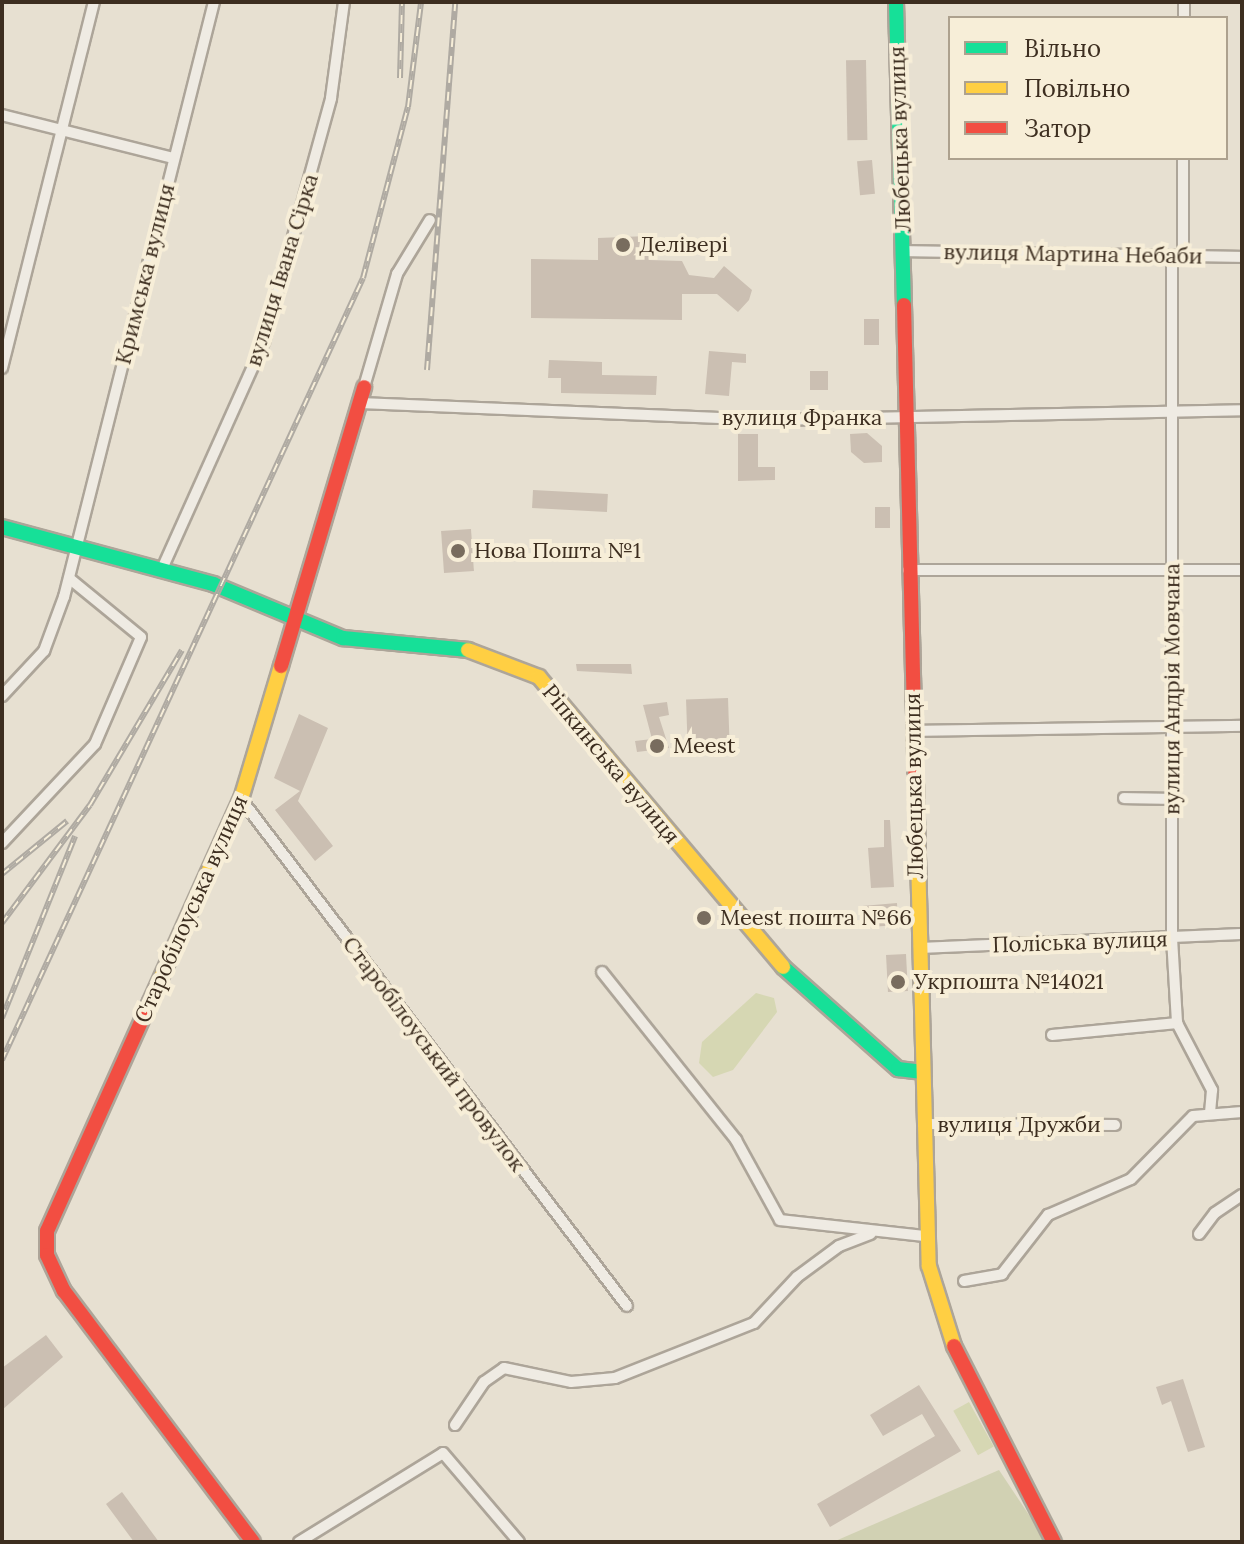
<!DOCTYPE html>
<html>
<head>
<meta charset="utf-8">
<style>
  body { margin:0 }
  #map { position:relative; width:1244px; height:1544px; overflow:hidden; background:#e7e0d1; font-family:Lora,serif }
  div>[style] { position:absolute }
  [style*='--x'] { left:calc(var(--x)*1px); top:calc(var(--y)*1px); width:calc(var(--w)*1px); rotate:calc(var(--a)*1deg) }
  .green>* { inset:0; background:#d6d7b3; transform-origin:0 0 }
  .cemetery>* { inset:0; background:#d1d1b3 }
  .building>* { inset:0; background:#cbbfb2; transform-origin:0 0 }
  .roads { filter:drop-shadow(2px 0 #ada599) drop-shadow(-2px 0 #ada599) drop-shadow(0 2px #ada599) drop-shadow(0 -2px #ada599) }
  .street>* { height:10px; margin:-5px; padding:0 5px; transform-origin:5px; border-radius:5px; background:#efebe3 }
  .fast>* { height:14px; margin:-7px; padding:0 7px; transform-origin:7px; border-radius:7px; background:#16e098 }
  .slow>* { height:14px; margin:-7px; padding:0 7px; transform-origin:7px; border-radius:7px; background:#ffcf43 }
  .jam>* { height:14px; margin:-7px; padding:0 7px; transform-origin:7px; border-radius:7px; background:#f24e42 }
  .rail>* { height:6px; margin-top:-3px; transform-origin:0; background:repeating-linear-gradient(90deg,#f7eed8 0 9px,#afaaa2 0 18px); box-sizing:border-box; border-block:2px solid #afaaa2 }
  .dots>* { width:22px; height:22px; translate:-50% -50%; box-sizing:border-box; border:4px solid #f7eed8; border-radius:50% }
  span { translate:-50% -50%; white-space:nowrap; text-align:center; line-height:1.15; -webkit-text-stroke:8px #f7eed8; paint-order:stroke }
  .street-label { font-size:22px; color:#3d2e20 }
  .poi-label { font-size:22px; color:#3d2e20 }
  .left { translate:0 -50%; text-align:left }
  .frame { position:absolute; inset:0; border:4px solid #3d2e20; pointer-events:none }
  .legend { position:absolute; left:948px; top:16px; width:280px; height:144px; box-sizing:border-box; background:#f7eed8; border:2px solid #ada18e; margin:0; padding:10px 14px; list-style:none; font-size:24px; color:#3d2e20 }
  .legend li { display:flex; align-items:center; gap:16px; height:40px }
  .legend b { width:40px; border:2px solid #ada18e }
</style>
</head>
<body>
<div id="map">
  <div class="green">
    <i style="clip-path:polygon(756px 993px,774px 998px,777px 1012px,733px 1070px,713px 1077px,699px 1063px,702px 1042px)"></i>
    <i style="left:969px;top:1402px;width:51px;height:18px;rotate:61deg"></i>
  </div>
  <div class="cemetery">
    <i style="clip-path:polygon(999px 1470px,1047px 1542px,833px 1542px)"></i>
  </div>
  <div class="building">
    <i style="left:866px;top:60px;width:80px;height:20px;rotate:89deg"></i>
    <i style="left:872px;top:160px;width:34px;height:15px;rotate:85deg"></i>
    <i style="clip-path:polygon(648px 236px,649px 260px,682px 261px,689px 275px,714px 278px,724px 266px,752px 290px,749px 300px,738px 312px,717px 294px,682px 294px,682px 320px,531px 318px,531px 259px,598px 260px,598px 238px)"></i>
    <i style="left:864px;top:319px;width:15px;height:26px"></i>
    <i style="clip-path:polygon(709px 351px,746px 354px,746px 363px,732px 362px,729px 396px,705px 394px)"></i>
    <i style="clip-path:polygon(549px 360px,602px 362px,602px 375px,657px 376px,656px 395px,561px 393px,561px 378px,548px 378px)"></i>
    <i style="left:828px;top:371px;width:19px;height:18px;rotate:90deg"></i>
    <i style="clip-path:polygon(867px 433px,882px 446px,882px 462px,864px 463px,851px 452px,850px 434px)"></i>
    <i style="clip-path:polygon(738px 434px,758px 434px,758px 467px,775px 467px,775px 480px,738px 481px)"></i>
    <i style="left:533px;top:490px;width:75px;height:18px;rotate:3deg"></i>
    <i style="left:875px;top:507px;width:15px;height:21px"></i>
    <i style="left:471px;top:529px;width:42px;height:30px;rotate:86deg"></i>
    <i style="clip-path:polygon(576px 664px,631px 664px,632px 674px,577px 671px)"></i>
    <i style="left:728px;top:698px;width:55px;height:42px;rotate:88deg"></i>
    <i style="clip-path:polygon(667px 702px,669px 715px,659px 717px,669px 748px,637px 752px,635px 741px,652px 739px,643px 705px)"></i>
    <i style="clip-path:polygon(299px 714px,328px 728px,298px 801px,333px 846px,315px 861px,275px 810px,300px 791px,274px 778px)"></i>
    <i style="clip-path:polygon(884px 820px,890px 820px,894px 887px,871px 888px,868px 848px,884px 847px)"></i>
    <i style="clip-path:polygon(897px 903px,898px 925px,870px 927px,869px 917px,863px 918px,862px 906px)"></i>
    <i style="left:906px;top:954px;width:37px;height:20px;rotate:87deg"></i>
    <i style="clip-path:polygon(46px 1335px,63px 1357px,2px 1410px,2px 1368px)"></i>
    <i style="clip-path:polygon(1183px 1379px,1205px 1447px,1188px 1452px,1171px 1401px,1162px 1405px,1156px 1387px)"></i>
    <i style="clip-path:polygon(919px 1385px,961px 1451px,830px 1527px,817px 1504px,935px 1436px,922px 1414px,883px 1436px,870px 1415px)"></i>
    <i style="clip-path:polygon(122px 1492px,159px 1542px,134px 1542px,106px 1504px)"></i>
  </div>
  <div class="roads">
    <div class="street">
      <i style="--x:1184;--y:18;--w:16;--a:-90"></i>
      <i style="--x:2;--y:115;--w:176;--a:14.1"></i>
      <i style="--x:904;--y:251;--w:338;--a:1"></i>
      <i style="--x:1172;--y:256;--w:682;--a:90"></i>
      <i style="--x:1172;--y:938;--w:85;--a:86.6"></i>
      <i style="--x:1177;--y:1023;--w:76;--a:62.4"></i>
      <i style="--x:1212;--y:1090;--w:21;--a:95"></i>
      <i style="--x:1183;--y:256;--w:98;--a:-90"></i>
      <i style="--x:2;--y:368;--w:377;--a:-75.9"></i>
      <i style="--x:364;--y:387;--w:118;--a:-73.7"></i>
      <i style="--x:397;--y:274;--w:63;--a:-58.6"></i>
      <i style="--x:360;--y:403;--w:414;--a:2.4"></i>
      <i style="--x:774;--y:420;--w:468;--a:-1.2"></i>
      <i style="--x:162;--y:569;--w:249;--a:-65.8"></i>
      <i style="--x:264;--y:342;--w:253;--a:-74.6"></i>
      <i style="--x:331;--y:98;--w:97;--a:-82.3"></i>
      <i style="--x:908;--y:570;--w:334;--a:0"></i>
      <i style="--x:2;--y:696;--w:62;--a:-47"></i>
      <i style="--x:44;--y:651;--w:58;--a:-69.7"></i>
      <i style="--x:64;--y:597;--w:614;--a:-75.85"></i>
      <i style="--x:913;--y:731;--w:329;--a:-0.9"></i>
      <i style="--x:1124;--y:798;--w:48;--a:1.2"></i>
      <i style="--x:241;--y:799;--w:637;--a:52.72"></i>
      <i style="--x:2;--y:843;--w:136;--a:-46.8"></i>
      <i style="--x:95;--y:744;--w:116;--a:-66.7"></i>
      <i style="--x:141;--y:637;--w:93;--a:-140.7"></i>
      <i style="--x:919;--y:948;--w:323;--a:-2.5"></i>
      <i style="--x:602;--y:972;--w:215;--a:51.4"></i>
      <i style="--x:736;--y:1140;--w:91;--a:61.2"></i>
      <i style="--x:780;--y:1220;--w:147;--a:6.3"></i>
      <i style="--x:1052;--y:1035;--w:126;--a:-5.5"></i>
      <i style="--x:923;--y:1124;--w:192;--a:0.3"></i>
      <i style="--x:1199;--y:1234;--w:26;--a:-53"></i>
      <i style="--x:1215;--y:1213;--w:32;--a:-34"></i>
      <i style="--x:964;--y:1281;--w:39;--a:-10"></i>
      <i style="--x:1002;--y:1274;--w:75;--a:-52.1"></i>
      <i style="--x:1048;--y:1215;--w:90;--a:-23.4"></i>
      <i style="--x:1131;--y:1179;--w:88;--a:-45.5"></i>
      <i style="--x:1193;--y:1116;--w:49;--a:-4.7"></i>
      <i style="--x:455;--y:1425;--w:52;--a:-56"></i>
      <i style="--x:484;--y:1382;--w:24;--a:-35"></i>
      <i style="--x:504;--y:1368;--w:68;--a:11.8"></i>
      <i style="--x:571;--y:1382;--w:44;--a:-5.2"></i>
      <i style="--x:615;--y:1378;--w:149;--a:-21.6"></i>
      <i style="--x:754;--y:1323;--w:63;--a:-46.9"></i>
      <i style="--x:797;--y:1277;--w:52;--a:-36.4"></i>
      <i style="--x:839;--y:1246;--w:34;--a:-21"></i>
      <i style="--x:299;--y:1542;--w:169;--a:-31.7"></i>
      <i style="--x:443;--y:1453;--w:117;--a:49.5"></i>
    </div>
    <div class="fast">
      <i style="--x:896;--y:2;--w:303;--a:88.5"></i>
      <i style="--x:2;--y:527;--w:219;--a:15.1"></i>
      <i style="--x:213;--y:584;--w:141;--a:22.6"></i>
      <i style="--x:343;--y:638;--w:126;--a:5.5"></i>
      <i style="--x:783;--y:967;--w:154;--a:41.6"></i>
      <i style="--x:898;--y:1069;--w:23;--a:7"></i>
    </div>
    <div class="slow">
      <i style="--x:468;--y:650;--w:76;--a:20.8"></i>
      <i style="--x:539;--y:677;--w:379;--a:49.9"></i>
      <i style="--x:916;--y:780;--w:486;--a:88.5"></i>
      <i style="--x:929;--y:1266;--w:84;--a:72.6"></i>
      <i style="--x:150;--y:1002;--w:222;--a:-65.9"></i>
      <i style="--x:241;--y:799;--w:139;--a:-73.3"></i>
    </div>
    <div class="jam">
      <i style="--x:904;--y:305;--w:475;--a:88.6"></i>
      <i style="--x:281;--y:666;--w:291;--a:-73.4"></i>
      <i style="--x:150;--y:1002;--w:251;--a:114.2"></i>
      <i style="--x:47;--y:1231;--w:24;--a:90"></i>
      <i style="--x:47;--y:1255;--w:40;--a:65"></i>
      <i style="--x:64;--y:1291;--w:314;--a:53"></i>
      <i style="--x:954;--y:1346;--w:220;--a:63"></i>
    </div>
  </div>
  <div class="rail">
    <i style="--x:400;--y:78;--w:76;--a:-88.5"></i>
    <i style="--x:427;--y:370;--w:369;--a:-85.6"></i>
    <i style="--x:2;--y:874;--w:84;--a:-39.2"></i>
    <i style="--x:2;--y:923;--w:147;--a:-53.3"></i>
    <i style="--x:90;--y:805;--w:180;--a:-59.3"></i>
    <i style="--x:2;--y:1018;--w:196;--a:-68.1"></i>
    <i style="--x:2;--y:1060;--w:861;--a:-65.22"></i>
    <i style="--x:363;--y:278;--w:177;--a:-75.3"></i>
    <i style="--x:408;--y:107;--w:106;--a:-82.9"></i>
  </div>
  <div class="dots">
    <i style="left:623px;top:245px;background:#786c5e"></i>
    <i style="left:458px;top:551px;background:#786c5e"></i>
    <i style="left:657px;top:746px;background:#786c5e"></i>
    <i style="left:704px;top:918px;background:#786c5e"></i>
    <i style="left:898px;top:982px;background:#786c5e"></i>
  </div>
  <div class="street-label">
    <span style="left:900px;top:139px;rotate:-92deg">Любецька вулиця</span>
    <span style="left:1073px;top:254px;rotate:1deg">вулиця Мартина Небаби</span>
    <span style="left:282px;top:270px;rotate:-73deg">вулиця Івана Сірка</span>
    <span style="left:145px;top:274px;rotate:-76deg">Кримська вулиця</span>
    <span style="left:802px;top:418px">вулиця Франка</span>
    <span style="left:1172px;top:689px;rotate:-90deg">вулиця Андрія Мовчана</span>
    <span style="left:611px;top:764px;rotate:50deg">Ріпкинська вулиця</span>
    <span style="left:914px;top:786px;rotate:-91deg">Любецька вулиця</span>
    <span style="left:191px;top:909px;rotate:-66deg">Старобілоуська вулиця</span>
    <span style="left:1080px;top:942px;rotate:-2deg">Поліська вулиця</span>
    <span style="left:434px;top:1054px;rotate:53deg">Старобілоуський провулок</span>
    <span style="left:1019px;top:1125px">вулиця Дружби</span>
  </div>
  <div class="poi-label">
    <span class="left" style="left:639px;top:245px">Делівері</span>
    <span class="left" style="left:474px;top:551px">Нова Пошта №1</span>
    <span class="left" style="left:673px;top:746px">Meest</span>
    <span class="left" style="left:720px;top:918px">Meest пошта №66</span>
    <span class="left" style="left:914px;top:982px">Укрпошта №14021</span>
  </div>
  <div class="frame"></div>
  <ul class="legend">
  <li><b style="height:10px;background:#16e098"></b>Вільно</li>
  <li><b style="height:10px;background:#ffcf43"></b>Повільно</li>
  <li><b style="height:10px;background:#f24e42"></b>Затор</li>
  </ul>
</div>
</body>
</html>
